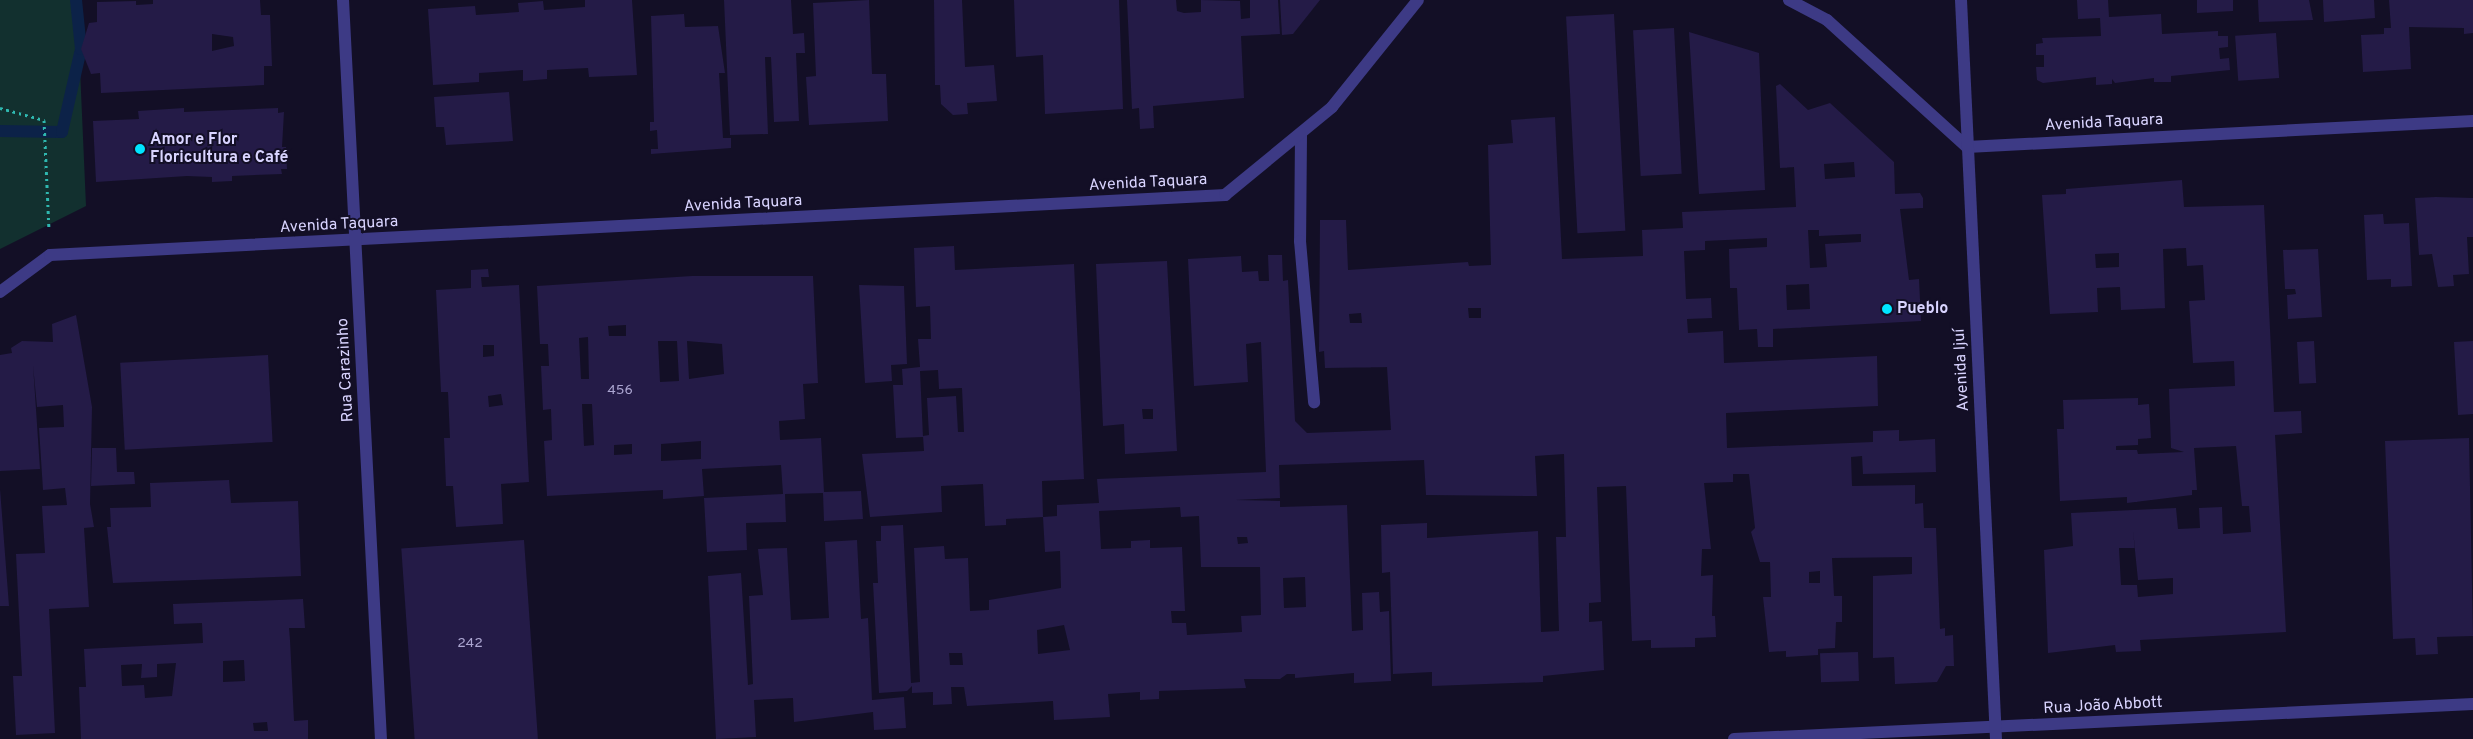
<!DOCTYPE html>
<html>
<head>
<meta charset="utf-8">
<style>
  body { margin:0 }
  #map { position:relative; width:2473px; height:739px; overflow:hidden; background:#130f26; font-family:Overpass,sans-serif }
  div>[style] { position:absolute }
  [style*='--x'] { left:calc(var(--x)*1px); top:calc(var(--y)*1px); width:calc(var(--w)*1px); rotate:calc(var(--a)*1deg) }
  .green>* { inset:0; background:#12302f }
  .stream>* { height:12px; margin:-6px; padding:0 6px; transform-origin:6px; border-radius:6px; background:#0c2248 }
  .building>* { inset:0; background:#241b47; transform-origin:0 0 }
  .path>* { height:3px; margin-top:-1.5px; transform-origin:0; background:repeating-linear-gradient(90deg,#2fb8b0 0 2.5px,transparent 0 6.5px) }
  .service>* { height:12px; margin:-6px; padding:0 6px; transform-origin:6px; border-radius:6px; background:#3d3a85 }
  .minor>* { height:12px; margin:-6px; padding:0 6px; transform-origin:6px; border-radius:6px; background:#3d3a85 }
  .tertiary>* { height:12px; margin:-6px; padding:0 6px; transform-origin:6px; border-radius:6px; background:#3d3a85 }
  .dots>* { width:14px; height:14px; translate:-50% -50%; box-sizing:border-box; border:2px solid #130f26; border-radius:50% }
  span { translate:-50% -50%; white-space:nowrap; text-align:center; line-height:1.15; -webkit-text-stroke:4px #130f26; paint-order:stroke }
  .number-label { font-size:14px; color:#aca6d1 }
  .number-label span { -webkit-text-stroke-width:0 }
  .street-label { font-size:16px; color:#d9d4ff }
  .poi-label { font-size:16px; color:#d9d4ff; font-weight:700 }
  .left { translate:0 -50%; text-align:left }
</style>
</head>
<body>
<div id="map">
  <div class="green">
    <i style="clip-path:polygon(0 0,77px 0,86px 206px,0 249px)"></i>
  </div>
  <div class="stream">
    <i style="--x:0;--y:131;--w:62;--a:0.9"></i>
    <i style="--x:62;--y:132;--w:85;--a:-77.1"></i>
    <i style="--x:81;--y:49;--w:49;--a:-95.8"></i>
  </div>
  <div class="building">
    <i style="clip-path:polygon(evenodd,153px 0,260px 0,261px 15px,270px 15px,272px 66px,264px 66px,264px 85px,101px 93px,100px 73px,91px 74px,81px 49px,89px 23px,97px 22px,97px 2px,136px 1px,136px 5px,153px 4px,153px 0,212px 34px,233px 37px,234px 46px,212px 51px,212px 34px)"></i>
    <i style="clip-path:polygon(585px 0,632px 0,637px 75px,589px 77px,588px 68px,547px 70px,547px 79px,523px 81px,523px 70px,479px 73px,479px 82px,433px 85px,428px 9px,475px 6px,476px 15px,519px 12px,518px 3px,543px 1px,544px 10px,585px 7px)"></i>
    <i style="clip-path:polygon(724px 0,791px 0,793px 34px,804px 33px,805px 53px,796px 53px,799px 121px,774px 122px,771px 57px,765px 57px,768px 134px,730px 135px)"></i>
    <i style="clip-path:polygon(869px 0,872px 74px,886px 74px,888px 121px,809px 125px,806px 77px,816px 76px,813px 3px)"></i>
    <i style="clip-path:polygon(934px 0,962px 0,965px 67px,994px 65px,997px 101px,967px 103px,968px 114px,953px 115px,941px 104px,940px 85px,935px 85px)"></i>
    <i style="clip-path:polygon(1014px 0,1119px 0,1123px 109px,1045px 114px,1043px 55px,1016px 57px)"></i>
    <i style="clip-path:polygon(1127px 0,1176px 0,1177px 11px,1184px 13px,1201px 12px,1201px 0,1240px 1px,1241px 19px,1250px 18px,1250px 0,1278px 0,1280px 34px,1241px 36px,1244px 98px,1153px 106px,1154px 128px,1140px 129px,1139px 108px,1132px 109px)"></i>
    <i style="clip-path:polygon(1280px 0,1320px 0,1293px 34px,1282px 35px)"></i>
    <i style="clip-path:polygon(2077px 0,2108px 0,2109px 17px,2161px 14px,2162px 34px,2218px 31px,2218px 36px,2228px 36px,2228px 47px,2219px 48px,2220px 59px,2229px 58px,2230px 70px,2171px 76px,2171px 82px,2154px 82px,2154px 78px,2115px 83px,2112px 79px,2112px 84px,2096px 85px,2096px 77px,2043px 83px,2037px 80px,2036px 67px,2044px 67px,2044px 55px,2036px 55px,2036px 44px,2043px 43px,2042px 38px,2101px 36px,2100px 18px,2078px 19px)"></i>
    <i style="clip-path:polygon(2197px 0,2233px 0,2233px 11px,2197px 13px)"></i>
    <i style="clip-path:polygon(2258px 0,2309px 0,2313px 20px,2259px 22px)"></i>
    <i style="clip-path:polygon(2323px 0,2374px 0,2375px 18px,2324px 22px)"></i>
    <i style="clip-path:polygon(2389px 0,2473px 0,2473px 33px,2464px 34px,2464px 28px,2409px 27px,2411px 69px,2363px 72px,2361px 35px,2384px 34px,2384px 28px,2391px 28px)"></i>
    <i style="clip-path:polygon(684px 14px,685px 27px,718px 26px,725px 73px,719px 73px,723px 138px,731px 138px,731px 148px,651px 154px,651px 149px,658px 149px,657px 130px,650px 131px,650px 122px,654px 122px,651px 16px)"></i>
    <i style="left:1614px;top:14px;width:217px;height:48px;rotate:87deg"></i>
    <i style="left:1674px;top:28px;width:146px;height:41px;rotate:87deg"></i>
    <i style="clip-path:polygon(1689px 32px,1759px 53px,1765px 190px,1699px 194px)"></i>
    <i style="left:2276px;top:33px;width:45px;height:41px;rotate:86deg"></i>
    <i style="clip-path:polygon(evenodd,1780px 84px,1808px 110px,1830px 103px,1894px 162px,1895px 194px,1920px 193px,1923px 198px,1923px 208px,1900px 209px,1909px 280px,1919px 279px,1921px 321px,1773px 329px,1773px 347px,1758px 347px,1757px 329px,1739px 330px,1737px 288px,1730px 288px,1729px 249px,1767px 247px,1767px 238px,1705px 241px,1705px 250px,1684px 251px,1686px 299px,1711px 298px,1712px 318px,1687px 319px,1688px 333px,1723px 331px,1724px 363px,1877px 356px,1878px 406px,1726px 413px,1727px 448px,1873px 442px,1873px 431px,1899px 430px,1899px 441px,1935px 439px,1936px 472px,1863px 474px,1862px 456px,1851px 457px,1852px 486px,1915px 485px,1915px 504px,1923px 503px,1924px 528px,1936px 528px,1940px 629px,1945px 628px,1945px 636px,1953px 635px,1954px 666px,1946px 666px,1937px 682px,1895px 684px,1894px 657px,1873px 658px,1873px 576px,1912px 574px,1912px 557px,1832px 558px,1834px 596px,1842px 596px,1842px 622px,1836px 622px,1835px 648px,1818px 649px,1818px 655px,1786px 657px,1786px 651px,1769px 652px,1763px 597px,1771px 597px,1770px 562px,1760px 562px,1751px 532px,1755px 528px,1749px 474px,1733px 474px,1733px 482px,1704px 483px,1711px 549px,1702px 549px,1701px 576px,1713px 575px,1712px 616px,1715px 616px,1716px 637px,1695px 638px,1695px 647px,1651px 648px,1651px 640px,1632px 641px,1626px 486px,1597px 487px,1601px 602px,1589px 603px,1589px 622px,1602px 621px,1604px 670px,1543px 676px,1543px 682px,1432px 686px,1432px 672px,1393px 674px,1390px 572px,1382px 573px,1381px 525px,1427px 523px,1427px 538px,1538px 531px,1541px 632px,1559px 631px,1556px 537px,1566px 537px,1564px 454px,1535px 456px,1537px 496px,1426px 495px,1424px 460px,1279px 465px,1280px 498px,1235px 500px,1280px 501px,1280px 507px,1347px 505px,1352px 631px,1363px 630px,1362px 593px,1379px 592px,1380px 612px,1389px 611px,1391px 681px,1354px 683px,1354px 673px,1295px 678px,1295px 674px,1287px 674px,1280px 679px,1244px 679px,1246px 688px,1159px 691px,1159px 699px,1140px 700px,1140px 692px,1108px 694px,1110px 717px,1054px 720px,1053px 701px,967px 706px,964px 687px,951px 687px,952px 704px,933px 705px,933px 692px,912px 693px,912px 686px,907px 691px,879px 693px,873px 583px,878px 583px,876px 541px,881px 541px,881px 526px,903px 525px,911px 683px,920px 682px,914px 548px,944px 546px,945px 559px,968px 558px,970px 611px,989px 610px,989px 600px,1061px 588px,1060px 551px,1045px 552px,1043px 517px,1057px 516px,1057px 505px,1099px 503px,1097px 479px,1266px 472px,1261px 342px,1246px 344px,1248px 382px,1194px 386px,1188px 259px,1241px 256px,1242px 272px,1258px 271px,1259px 281px,1269px 281px,1268px 255px,1282px 255px,1283px 281px,1288px 280px,1295px 421px,1307px 433px,1391px 430px,1387px 367px,1325px 368px,1324px 351px,1319px 352px,1320px 220px,1346px 220px,1348px 270px,1468px 262px,1469px 266px,1491px 265px,1488px 145px,1513px 143px,1511px 120px,1555px 117px,1562px 259px,1643px 256px,1642px 230px,1683px 228px,1682px 212px,1796px 207px,1794px 167px,1780px 168px,1776px 86px,1780px 84px,1854px 162px,1855px 177px,1825px 179px,1824px 164px,1854px 162px,1780px 84px,1808px 230px,1819px 230px,1819px 236px,1861px 234px,1861px 242px,1825px 244px,1827px 267px,1810px 268px,1808px 230px,1780px 84px,1809px 284px,1810px 309px,1787px 310px,1786px 285px,1809px 284px,1780px 84px,1468px 308px,1481px 308px,1481px 318px,1469px 318px,1468px 308px,1780px 84px,1361px 313px,1362px 323px,1350px 323px,1349px 314px,1361px 313px,1780px 84px,1180px 507px,1181px 517px,1199px 516px,1201px 567px,1260px 567px,1261px 615px,1241px 616px,1242px 632px,1187px 635px,1186px 623px,1172px 623px,1171px 611px,1185px 611px,1182px 547px,1150px 548px,1150px 540px,1131px 541px,1131px 548px,1101px 549px,1099px 511px,1180px 507px,1780px 84px,1237px 537px,1247px 537px,1248px 543px,1238px 544px,1237px 537px,1780px 84px,1820px 571px,1820px 583px,1809px 583px,1809px 572px,1820px 571px,1780px 84px,1305px 577px,1306px 607px,1284px 608px,1283px 578px,1305px 577px,1780px 84px,1064px 625px,1070px 650px,1038px 654px,1037px 630px,1064px 625px,1780px 84px,949px 653px,962px 653px,963px 665px,950px 665px,949px 653px)"></i>
    <i style="clip-path:polygon(509px 92px,513px 141px,446px 145px,444px 127px,436px 127px,434px 97px)"></i>
    <i style="clip-path:polygon(184px 108px,184px 112px,278px 108px,278px 113px,284px 112px,282px 147px,286px 147px,287px 169px,281px 169px,282px 174px,232px 176px,232px 181px,212px 182px,212px 177px,187px 176px,96px 182px,93px 121px,139px 119px,138px 111px)"></i>
    <i style="clip-path:polygon(evenodd,2182px 180px,2184px 207px,2264px 205px,2274px 412px,2301px 411px,2302px 433px,2275px 435px,2286px 632px,2140px 640px,2141px 651px,2116px 652px,2115px 645px,2048px 653px,2044px 550px,2073px 546px,2071px 513px,2176px 508px,2178px 529px,2200px 528px,2199px 508px,2222px 507px,2223px 534px,2251px 532px,2249px 506px,2242px 506px,2236px 446px,2194px 448px,2197px 490px,2192px 490px,2192px 495px,2127px 503px,2127px 497px,2060px 501px,2057px 429px,2064px 429px,2063px 400px,2138px 398px,2138px 405px,2149px 404px,2151px 438px,2138px 439px,2138px 445px,2116px 446px,2116px 450px,2137px 450px,2138px 454px,2184px 452px,2171px 448px,2169px 389px,2235px 386px,2234px 361px,2193px 363px,2189px 301px,2205px 300px,2203px 265px,2187px 266px,2186px 248px,2163px 249px,2165px 308px,2121px 310px,2120px 287px,2097px 288px,2098px 312px,2050px 314px,2042px 195px,2066px 194px,2066px 189px,2182px 180px,2119px 253px,2119px 267px,2096px 268px,2095px 254px,2119px 253px,2182px 180px,2133px 531px,2138px 580px,2173px 578px,2173px 594px,2138px 597px,2137px 585px,2121px 585px,2119px 548px,2135px 548px,2133px 531px)"></i>
    <i style="clip-path:polygon(2436px 197px,2473px 198px,2473px 237px,2467px 237px,2469px 274px,2453px 275px,2454px 286px,2438px 287px,2432px 254px,2419px 255px,2415px 198px)"></i>
    <i style="clip-path:polygon(2383px 214px,2384px 224px,2409px 223px,2412px 286px,2391px 287px,2391px 279px,2367px 280px,2364px 215px)"></i>
    <i style="clip-path:polygon(954px 246px,955px 270px,1074px 264px,1084px 479px,1042px 481px,1043px 517px,1006px 519px,1006px 525px,985px 526px,983px 484px,941px 486px,942px 512px,870px 517px,862px 454px,924px 451px,923px 436px,929px 435px,927px 398px,956px 396px,958px 432px,964px 432px,962px 388px,939px 389px,938px 370px,920px 371px,923px 437px,896px 438px,893px 385px,903px 385px,902px 369px,920px 367px,918px 339px,931px 339px,930px 306px,916px 307px,914px 248px)"></i>
    <i style="clip-path:polygon(2318px 249px,2322px 317px,2288px 319px,2287px 295px,2296px 294px,2295px 289px,2285px 289px,2283px 250px)"></i>
    <i style="clip-path:polygon(evenodd,1167px 261px,1177px 451px,1125px 454px,1124px 424px,1103px 426px,1096px 264px,1167px 261px,1142px 409px,1153px 409px,1153px 419px,1143px 419px,1142px 409px)"></i>
    <i style="clip-path:polygon(evenodd,488px 269px,489px 277px,481px 277px,482px 287px,519px 285px,529px 482px,501px 484px,503px 524px,456px 527px,453px 486px,446px 486px,444px 438px,450px 438px,448px 392px,441px 392px,436px 290px,471px 288px,471px 270px,488px 269px,483px 345px,494px 345px,494px 356px,483px 357px,483px 345px,488px 269px,501px 394px,503px 405px,489px 407px,488px 396px,501px 394px)"></i>
    <i style="clip-path:polygon(evenodd,692px 276px,813px 276px,818px 383px,803px 384px,805px 419px,779px 421px,780px 440px,821px 438px,824px 492px,861px 491px,863px 519px,824px 521px,823px 493px,785px 494px,786px 522px,746px 523px,747px 550px,707px 552px,704px 498px,783px 494px,781px 465px,702px 469px,704px 496px,663px 499px,663px 490px,547px 496px,544px 441px,552px 440px,551px 409px,543px 410px,541px 366px,549px 366px,548px 344px,540px 344px,537px 286px,692px 276px,626px 325px,626px 336px,609px 336px,608px 326px,626px 325px,692px 276px,588px 337px,589px 379px,581px 379px,579px 338px,588px 337px,692px 276px,658px 341px,677px 341px,679px 381px,660px 382px,658px 341px,692px 276px,687px 341px,722px 344px,724px 374px,689px 379px,687px 341px,692px 276px,582px 404px,592px 404px,594px 445px,584px 446px,582px 404px,692px 276px,701px 441px,701px 459px,661px 461px,661px 444px,701px 441px,692px 276px,632px 444px,632px 454px,614px 455px,614px 445px,632px 444px)"></i>
    <i style="clip-path:polygon(859px 285px,904px 286px,907px 364px,891px 365px,892px 381px,865px 383px)"></i>
    <i style="clip-path:polygon(76px 315px,92px 407px,90px 504px,94px 527px,84px 528px,89px 607px,49px 609px,55px 733px,16px 735px,13px 676px,22px 676px,16px 554px,45px 553px,42px 506px,67px 505px,65px 488px,43px 490px,39px 428px,64px 427px,63px 405px,37px 407px,33px 365px,40px 469px,0 471px,0 355px,12px 353px,11px 348px,22px 341px,53px 342px,52px 324px)"></i>
    <i style="left:2314px;top:341px;width:42px;height:17px;rotate:87deg"></i>
    <i style="clip-path:polygon(2473px 341px,2473px 414px,2458px 415px,2454px 342px)"></i>
    <i style="left:268px;top:355px;width:87px;height:148px;rotate:87deg"></i>
    <i style="clip-path:polygon(2469px 438px,2473px 636px,2437px 637px,2438px 654px,2416px 655px,2415px 638px,2393px 639px,2385px 441px)"></i>
    <i style="clip-path:polygon(92px 448px,116px 448px,117px 472px,134px 472px,135px 484px,91px 486px)"></i>
    <i style="clip-path:polygon(229px 480px,231px 503px,298px 501px,301px 576px,113px 583px,107px 527px,111px 527px,110px 508px,151px 507px,150px 483px)"></i>
    <i style="clip-path:polygon(0 489px,9px 606px,0 606px)"></i>
    <i style="left:524px;top:540px;width:200px;height:123px;rotate:86deg"></i>
    <i style="clip-path:polygon(857px 540px,861px 619px,868px 618px,872px 700px,904px 697px,906px 728px,874px 730px,873px 712px,794px 722px,793px 698px,754px 700px,756px 737px,716px 739px,708px 576px,741px 573px,748px 685px,753px 684px,749px 596px,763px 595px,758px 549px,787px 548px,791px 620px,829px 618px,825px 542px)"></i>
    <i style="clip-path:polygon(evenodd,303px 599px,305px 628px,289px 628px,290px 640px,294px 721px,308px 720px,308px 739px,81px 739px,79px 687px,86px 687px,84px 649px,203px 643px,202px 623px,174px 624px,173px 604px,303px 599px,244px 660px,245px 681px,223px 682px,223px 661px,244px 660px,303px 599px,176px 663px,172px 696px,145px 698px,144px 685px,122px 686px,121px 665px,142px 664px,141px 678px,157px 677px,157px 664px,176px 663px,303px 599px,267px 722px,268px 731px,254px 731px,253px 723px,267px 722px)"></i>
    <i style="left:1858px;top:652px;width:29px;height:38px;rotate:88deg"></i>
  </div>
  <div class="path">
    <i style="--x:0;--y:108;--w:46;--a:15.3"></i>
    <i style="--x:44;--y:120;--w:109;--a:87.4"></i>
  </div>
  <div class="service">
    <i style="--x:1301;--y:135;--w:106;--a:90.5"></i>
    <i style="--x:1300;--y:241;--w:162;--a:85"></i>
  </div>
  <div class="minor">
    <i style="--x:1789;--y:0;--w:43;--a:27.8"></i>
    <i style="--x:1827;--y:20;--w:189;--a:42.2"></i>
    <i style="--x:1967;--y:147;--w:507;--a:-2.94"></i>
    <i style="--x:0;--y:292;--w:62;--a:-36.5"></i>
    <i style="--x:50;--y:255;--w:1177;--a:-2.92"></i>
    <i style="--x:1225;--y:195;--w:139;--a:-39.4"></i>
    <i style="--x:1332;--y:107;--w:137;--a:-51.2"></i>
    <i style="--x:1734;--y:739;--w:740;--a:-2.71"></i>
  </div>
  <div class="tertiary">
    <i style="--x:343;--y:0;--w:740;--a:87.06"></i>
    <i style="--x:1961;--y:0;--w:740;--a:87.29"></i>
  </div>
  <div class="dots">
    <i style="left:140px;top:149px;background:#00e5ff"></i>
    <i style="left:1887px;top:309px;background:#00e5ff"></i>
  </div>
  <div class="number-label">
    <span style="left:620px;top:391px">456</span>
    <span style="left:470px;top:644px">242</span>
  </div>
  <div class="street-label">
    <span style="left:2104px;top:123px;rotate:-3deg">Avenida Taquara</span>
    <span style="left:1148px;top:183px;rotate:-3deg">Avenida Taquara</span>
    <span style="left:743px;top:204px;rotate:-3deg">Avenida Taquara</span>
    <span style="left:339px;top:225px;rotate:-3deg">Avenida Taquara</span>
    <span style="left:346px;top:370px;rotate:-93deg">Rua Carazinho</span>
    <span style="left:1962px;top:370px;rotate:-93deg">Avenida Ijuí</span>
    <span style="left:2103px;top:706px;rotate:-3deg">Rua João Abbott</span>
  </div>
  <div class="poi-label">
    <span class="left" style="left:150px;top:149px">Amor e Flor<br>Floricultura e Café</span>
    <span class="left" style="left:1897px;top:309px">Pueblo</span>
  </div>
</div>
</body>
</html>
